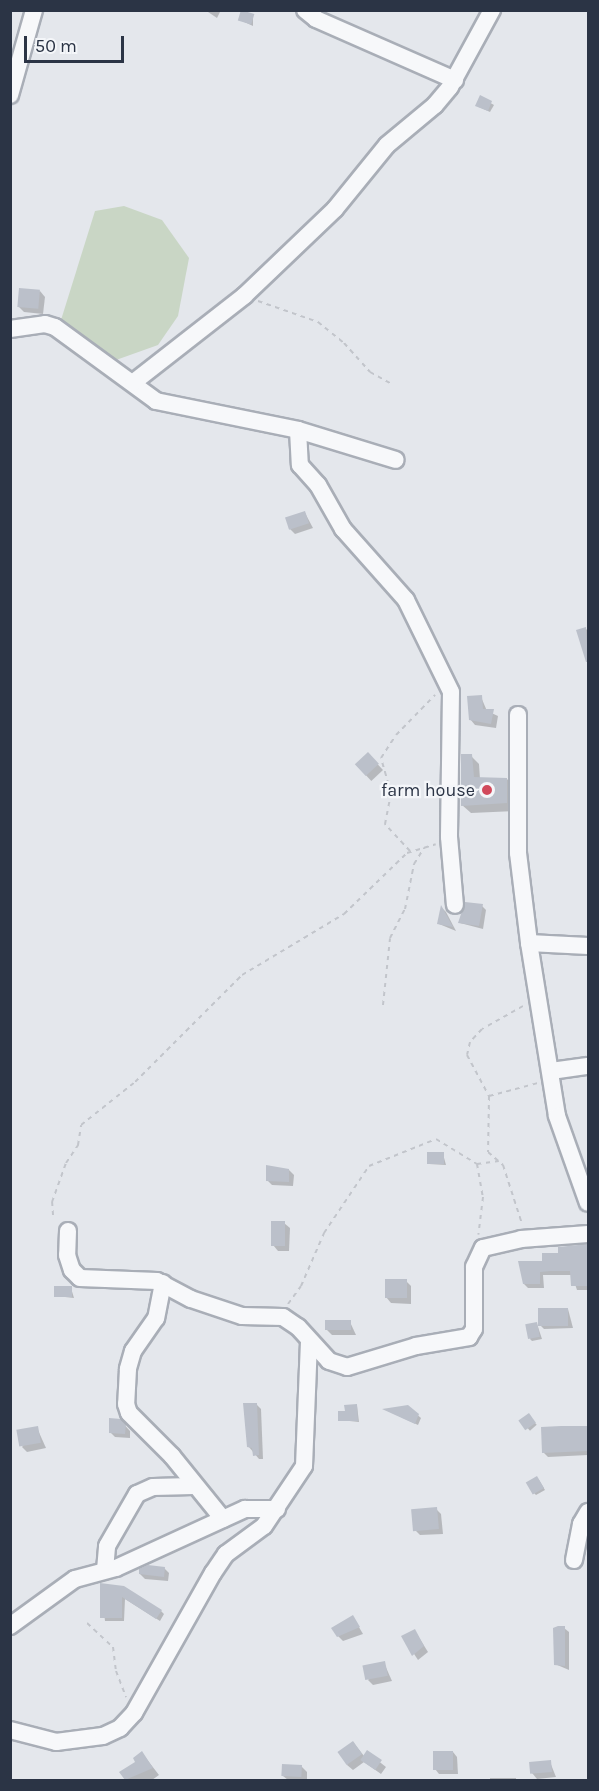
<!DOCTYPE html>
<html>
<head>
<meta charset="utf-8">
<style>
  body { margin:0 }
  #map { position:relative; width:599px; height:1791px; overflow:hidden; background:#e4e7ec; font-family:Karla,sans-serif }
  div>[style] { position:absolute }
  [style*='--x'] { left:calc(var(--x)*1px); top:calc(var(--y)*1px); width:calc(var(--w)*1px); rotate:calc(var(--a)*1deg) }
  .green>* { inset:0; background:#c9d6c5 }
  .shadow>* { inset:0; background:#0003; transform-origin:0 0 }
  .building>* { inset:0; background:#bbc0ca; transform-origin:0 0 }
  .path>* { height:2px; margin-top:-1px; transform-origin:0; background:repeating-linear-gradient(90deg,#c2c5cb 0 4.5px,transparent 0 9px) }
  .roads { filter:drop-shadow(2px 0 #a9aeb7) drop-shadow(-2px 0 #a9aeb7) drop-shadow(0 2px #a9aeb7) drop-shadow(0 -2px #a9aeb7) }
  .minor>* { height:16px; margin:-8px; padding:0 8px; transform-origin:8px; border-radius:8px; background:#f7f8fa }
  .dots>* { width:16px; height:16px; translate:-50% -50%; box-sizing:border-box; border:3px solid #f4f6f9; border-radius:50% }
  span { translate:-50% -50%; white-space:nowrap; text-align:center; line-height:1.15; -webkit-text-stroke:4.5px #f4f6f9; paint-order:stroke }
  .poi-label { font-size:18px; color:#2b3445 }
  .right { translate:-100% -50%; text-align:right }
  .frame { position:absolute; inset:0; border:12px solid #2b3445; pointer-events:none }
  .scale { position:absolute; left:24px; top:36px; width:100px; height:27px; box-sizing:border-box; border:3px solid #2b3445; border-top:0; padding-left:8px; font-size:18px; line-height:21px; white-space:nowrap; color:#2b3445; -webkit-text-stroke:4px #f4f6f9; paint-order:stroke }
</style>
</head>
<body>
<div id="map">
  <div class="green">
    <i style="clip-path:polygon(124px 206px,162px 220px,189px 258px,178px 316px,158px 345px,116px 360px,61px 320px,95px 211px)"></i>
  </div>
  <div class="shadow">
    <i style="clip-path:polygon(205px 10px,221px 10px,217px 18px)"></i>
    <i style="clip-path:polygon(253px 15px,253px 26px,240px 20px)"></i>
    <i style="clip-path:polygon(480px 97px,494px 105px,490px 112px,479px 107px)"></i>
    <i style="clip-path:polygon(40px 291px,45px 297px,43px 314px,24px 312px,19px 307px)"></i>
    <i style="clip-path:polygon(305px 513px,313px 528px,295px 534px,290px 529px)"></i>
    <i style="clip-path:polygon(586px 629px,588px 631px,588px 654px,584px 649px)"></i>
    <i style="clip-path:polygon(481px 697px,487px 711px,498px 716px,496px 728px,475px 725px,470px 719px)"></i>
    <i style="left:368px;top:754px;width:22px;height:16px;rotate:47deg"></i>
    <i style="clip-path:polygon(471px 756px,479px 764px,480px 779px,507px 779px,515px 787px,515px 811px,471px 813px,462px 805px)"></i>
    <i style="clip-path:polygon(482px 906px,486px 910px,483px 929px,460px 923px)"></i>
    <i style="clip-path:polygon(442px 908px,446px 912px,456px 931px,439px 924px)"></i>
    <i style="clip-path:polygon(443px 1154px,446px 1165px,429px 1164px)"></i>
    <i style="clip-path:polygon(289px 1170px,294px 1175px,293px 1186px,272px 1185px,267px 1180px)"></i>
    <i style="clip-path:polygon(284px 1223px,290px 1228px,289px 1251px,278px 1251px,273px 1245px)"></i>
    <i style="clip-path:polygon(588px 1246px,588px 1290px,577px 1290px,572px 1275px,543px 1275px,544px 1288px,528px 1288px,524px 1284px,544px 1262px,559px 1254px,559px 1248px)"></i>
    <i style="clip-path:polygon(406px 1281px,411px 1286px,411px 1304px,391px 1303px,386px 1297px)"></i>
    <i style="clip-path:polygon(71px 1288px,74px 1298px,56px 1296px)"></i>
    <i style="clip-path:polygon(568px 1309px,573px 1328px,544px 1329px,540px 1325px)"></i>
    <i style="clip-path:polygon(350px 1322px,356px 1335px,332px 1335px,327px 1330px)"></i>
    <i style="clip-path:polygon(537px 1324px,542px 1339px,532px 1341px,530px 1339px)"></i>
    <i style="clip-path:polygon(257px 1405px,261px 1409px,263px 1459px,259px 1459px,249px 1447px)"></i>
    <i style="clip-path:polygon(357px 1406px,359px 1422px,340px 1420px,346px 1412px)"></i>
    <i style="clip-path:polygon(408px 1407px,421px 1418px,418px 1425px,386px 1410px)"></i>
    <i style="left:528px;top:1415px;width:13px;height:9px;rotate:48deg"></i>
    <i style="clip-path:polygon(120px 1420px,130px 1431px,130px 1438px,115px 1437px,110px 1432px)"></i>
    <i style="clip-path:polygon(588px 1427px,588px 1455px,548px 1457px,543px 1452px,542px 1428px)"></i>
    <i style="clip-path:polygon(37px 1428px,46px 1448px,27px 1452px,22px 1447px)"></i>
    <i style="clip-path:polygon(539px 1480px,545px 1490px,536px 1495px,534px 1493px)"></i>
    <i style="clip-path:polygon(436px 1509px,441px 1514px,443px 1534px,420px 1535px,415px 1530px)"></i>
    <i style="clip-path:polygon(164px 1568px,169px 1573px,168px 1581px,145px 1579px,140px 1574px)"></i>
    <i style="clip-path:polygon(101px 1585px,161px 1611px,164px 1614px,160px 1621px,125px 1599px,124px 1621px,105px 1621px)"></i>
    <i style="clip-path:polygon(353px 1617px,363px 1634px,343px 1641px,338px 1636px)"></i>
    <i style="clip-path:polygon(564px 1628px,569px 1632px,569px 1670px,555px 1664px)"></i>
    <i style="clip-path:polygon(415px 1631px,428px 1652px,418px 1660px,403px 1637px)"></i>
    <i style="clip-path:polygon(384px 1663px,392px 1681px,373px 1685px,368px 1680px)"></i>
    <i style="clip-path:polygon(353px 1742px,364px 1756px,367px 1752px,386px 1767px,381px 1774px,364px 1762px,353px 1770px,347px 1765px)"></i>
    <i style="clip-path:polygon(453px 1752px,457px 1757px,458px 1774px,439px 1774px,435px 1769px)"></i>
    <i style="clip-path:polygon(142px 1753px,159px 1775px,152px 1780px,127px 1780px,121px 1772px,138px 1762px)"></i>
    <i style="clip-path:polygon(550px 1762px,556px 1777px,537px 1779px,532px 1773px)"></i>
    <i style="clip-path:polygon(301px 1766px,307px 1772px,307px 1780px,288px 1780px,283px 1776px)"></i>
    <i style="left:490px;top:1778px;width:26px;height:2px"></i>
  </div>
  <div class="building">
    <i style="left:241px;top:10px;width:14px;height:11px;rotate:17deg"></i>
    <i style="clip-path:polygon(480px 95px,492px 101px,488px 111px,475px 106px)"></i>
    <i style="left:19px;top:288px;width:21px;height:19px;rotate:5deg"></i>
    <i style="left:305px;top:511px;width:13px;height:21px;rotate:72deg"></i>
    <i style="clip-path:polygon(586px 627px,588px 662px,586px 662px,576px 630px)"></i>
    <i style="clip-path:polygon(482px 695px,483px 709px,494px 709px,491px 724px,469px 720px,467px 696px)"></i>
    <i style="left:368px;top:752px;width:16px;height:18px;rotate:47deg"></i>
    <i style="clip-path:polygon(461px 754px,472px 754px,474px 777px,507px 778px,507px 803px,461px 806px)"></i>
    <i style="clip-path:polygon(465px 902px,483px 904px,479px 926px,458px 923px)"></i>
    <i style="clip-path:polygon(441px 905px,453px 927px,437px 924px)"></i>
    <i style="left:444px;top:1152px;width:12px;height:17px;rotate:90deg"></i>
    <i style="clip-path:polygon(266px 1165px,289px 1169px,289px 1182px,266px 1181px)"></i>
    <i style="left:271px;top:1221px;width:14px;height:25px"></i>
    <i style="clip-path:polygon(588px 1244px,588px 1286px,571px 1286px,570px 1271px,550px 1271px,540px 1272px,540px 1284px,523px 1284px,518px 1261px,542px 1261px,542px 1253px,558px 1253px,558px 1247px)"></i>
    <i style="left:385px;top:1279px;width:22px;height:19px"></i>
    <i style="left:54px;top:1286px;width:18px;height:11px"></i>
    <i style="left:538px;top:1308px;width:30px;height:18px"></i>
    <i style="left:351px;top:1320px;width:10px;height:26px;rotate:90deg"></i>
    <i style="left:537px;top:1322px;width:15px;height:12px;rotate:79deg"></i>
    <i style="clip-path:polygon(243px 1403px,257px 1403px,259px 1455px,253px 1456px,252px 1448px,247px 1447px)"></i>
    <i style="clip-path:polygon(357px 1404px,358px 1421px,338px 1421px,338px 1411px,345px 1411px,344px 1405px)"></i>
    <i style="clip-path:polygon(408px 1405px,419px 1414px,415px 1424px,382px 1409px)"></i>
    <i style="left:529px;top:1413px;width:12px;height:13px;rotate:55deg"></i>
    <i style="clip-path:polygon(109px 1418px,121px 1419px,126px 1424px,125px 1434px,109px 1433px)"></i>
    <i style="left:38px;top:1426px;width:17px;height:22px;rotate:80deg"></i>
    <i style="clip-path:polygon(561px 1426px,588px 1426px,588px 1451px,542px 1453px,541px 1427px)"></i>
    <i style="left:537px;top:1476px;width:14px;height:13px;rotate:60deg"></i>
    <i style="left:437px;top:1507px;width:22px;height:26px;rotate:85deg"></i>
    <i style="clip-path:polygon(148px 1565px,165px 1567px,164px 1577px,139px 1574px,139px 1569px)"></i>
    <i style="clip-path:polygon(100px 1583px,124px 1586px,162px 1610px,156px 1619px,122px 1597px,122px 1618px,100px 1618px)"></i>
    <i style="clip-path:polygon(353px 1615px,360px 1627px,337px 1637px,331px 1628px)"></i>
    <i style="clip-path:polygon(558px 1626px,565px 1626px,565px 1666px,554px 1665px,553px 1628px)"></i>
    <i style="clip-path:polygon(415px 1629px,424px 1646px,412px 1656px,401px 1636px)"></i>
    <i style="left:385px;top:1661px;width:15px;height:23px;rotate:79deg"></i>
    <i style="left:353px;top:1741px;width:16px;height:19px;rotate:55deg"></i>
    <i style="left:367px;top:1750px;width:18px;height:12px;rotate:34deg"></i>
    <i style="clip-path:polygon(142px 1751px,153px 1768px,125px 1780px,119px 1772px,135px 1762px,133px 1758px)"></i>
    <i style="left:433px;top:1751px;width:20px;height:19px"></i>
    <i style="left:551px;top:1760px;width:12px;height:22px;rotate:85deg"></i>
    <i style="left:282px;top:1764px;width:20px;height:12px;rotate:3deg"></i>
  </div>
  <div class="path">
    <i style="--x:258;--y:301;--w:64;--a:19.3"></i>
    <i style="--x:318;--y:322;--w:33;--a:39"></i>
    <i style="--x:344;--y:343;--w:39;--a:48"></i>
    <i style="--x:370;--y:372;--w:23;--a:29"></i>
    <i style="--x:410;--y:851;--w:37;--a:-133"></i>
    <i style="--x:385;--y:824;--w:32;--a:-79"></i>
    <i style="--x:391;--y:793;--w:36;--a:-106"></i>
    <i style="--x:381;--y:758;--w:27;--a:-57"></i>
    <i style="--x:396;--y:735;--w:56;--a:-45.7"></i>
    <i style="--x:383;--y:1005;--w:67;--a:-84"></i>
    <i style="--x:390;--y:938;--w:33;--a:-63"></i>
    <i style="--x:405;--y:909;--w:46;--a:-78.7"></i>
    <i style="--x:414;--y:864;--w:19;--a:-58"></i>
    <i style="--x:523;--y:1006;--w:47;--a:150.7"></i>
    <i style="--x:482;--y:1029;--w:18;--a:133"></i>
    <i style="--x:470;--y:1042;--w:13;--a:103"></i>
    <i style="--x:467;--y:1055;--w:47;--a:61.8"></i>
    <i style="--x:489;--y:1096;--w:51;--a:-14.9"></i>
    <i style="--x:489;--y:1096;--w:56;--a:91"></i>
    <i style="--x:488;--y:1152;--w:20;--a:41"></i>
    <i style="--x:503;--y:1165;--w:62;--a:72.1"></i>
    <i style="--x:477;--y:1164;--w:34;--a:80"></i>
    <i style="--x:483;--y:1197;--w:38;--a:97"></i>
    <i style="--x:53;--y:1215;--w:13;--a:-94"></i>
    <i style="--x:52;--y:1202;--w:41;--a:-70.3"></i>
    <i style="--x:66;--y:1163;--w:22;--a:-56"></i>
    <i style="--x:78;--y:1145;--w:20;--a:-81"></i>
    <i style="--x:81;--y:1125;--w:69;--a:-38.5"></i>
    <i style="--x:135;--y:1082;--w:151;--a:-45"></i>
    <i style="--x:242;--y:975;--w:119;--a:-30.9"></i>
    <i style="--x:344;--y:914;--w:88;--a:-44.1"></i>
    <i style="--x:407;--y:853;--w:30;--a:-17"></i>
    <i style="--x:288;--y:1304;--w:22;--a:-54"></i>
    <i style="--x:301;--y:1286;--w:58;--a:-66.5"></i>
    <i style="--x:324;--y:1233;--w:81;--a:-56.1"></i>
    <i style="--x:369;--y:1166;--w:72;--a:-21.9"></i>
    <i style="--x:436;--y:1139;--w:48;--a:31.4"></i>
    <i style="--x:477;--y:1164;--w:22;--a:-8"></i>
    <i style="--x:87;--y:1623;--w:35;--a:43"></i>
    <i style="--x:113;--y:1647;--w:24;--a:83"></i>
    <i style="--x:116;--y:1671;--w:28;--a:69"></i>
  </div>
  <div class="roads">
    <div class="minor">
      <i style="--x:305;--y:10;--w:14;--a:39"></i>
      <i style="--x:316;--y:19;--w:152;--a:23.7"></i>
      <i style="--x:10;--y:95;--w:88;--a:-74.2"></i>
      <i style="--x:10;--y:329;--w:35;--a:-8"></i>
      <i style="--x:45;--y:324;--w:10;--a:17"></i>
      <i style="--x:55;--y:327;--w:125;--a:36.2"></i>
      <i style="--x:156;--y:401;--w:145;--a:11.5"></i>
      <i style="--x:298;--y:430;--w:102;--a:17"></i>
      <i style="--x:134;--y:382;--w:140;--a:-38"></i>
      <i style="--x:244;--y:296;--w:126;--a:-43.7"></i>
      <i style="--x:335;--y:209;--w:82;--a:-50.9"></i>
      <i style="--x:387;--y:145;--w:62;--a:-39.8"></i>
      <i style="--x:435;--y:105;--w:23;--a:-50"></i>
      <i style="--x:450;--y:87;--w:88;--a:-61.4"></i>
      <i style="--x:298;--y:430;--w:35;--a:87"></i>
      <i style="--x:300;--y:465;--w:27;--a:48"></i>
      <i style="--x:318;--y:485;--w:51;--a:60.4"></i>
      <i style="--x:343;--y:529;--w:95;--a:48.4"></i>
      <i style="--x:406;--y:600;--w:102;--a:63.9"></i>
      <i style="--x:451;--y:692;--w:145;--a:90.8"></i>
      <i style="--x:449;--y:837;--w:68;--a:85"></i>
      <i style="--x:518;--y:715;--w:138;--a:90"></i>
      <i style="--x:518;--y:853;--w:91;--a:83"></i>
      <i style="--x:529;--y:943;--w:175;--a:80.8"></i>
      <i style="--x:557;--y:1116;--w:92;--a:70.4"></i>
      <i style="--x:529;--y:943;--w:59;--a:2.9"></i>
      <i style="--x:551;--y:1071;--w:37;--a:-8"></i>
      <i style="--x:68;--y:1231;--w:24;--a:92"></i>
      <i style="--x:67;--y:1255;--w:16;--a:72"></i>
      <i style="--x:72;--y:1270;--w:11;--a:45"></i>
      <i style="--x:80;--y:1278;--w:77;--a:2.2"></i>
      <i style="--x:157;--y:1281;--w:38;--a:28"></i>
      <i style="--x:191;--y:1299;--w:54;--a:18.4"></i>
      <i style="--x:242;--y:1316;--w:41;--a:1.4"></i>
      <i style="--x:283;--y:1317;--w:18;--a:34"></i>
      <i style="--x:298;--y:1327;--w:46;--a:47.6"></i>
      <i style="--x:329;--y:1361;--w:19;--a:18"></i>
      <i style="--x:347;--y:1367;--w:72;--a:-16.9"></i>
      <i style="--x:416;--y:1346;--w:54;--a:-9.6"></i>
      <i style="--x:469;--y:1337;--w:9;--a:-58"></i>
      <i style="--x:474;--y:1329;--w:62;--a:-90"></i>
      <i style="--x:474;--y:1267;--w:21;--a:-65"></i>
      <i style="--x:483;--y:1248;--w:39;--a:-13"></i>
      <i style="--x:521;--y:1239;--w:67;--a:-4.3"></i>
      <i style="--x:163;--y:1283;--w:36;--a:101"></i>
      <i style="--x:156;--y:1318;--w:40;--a:124.9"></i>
      <i style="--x:133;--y:1351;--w:19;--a:106"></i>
      <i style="--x:128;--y:1369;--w:35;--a:93"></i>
      <i style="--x:126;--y:1404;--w:9;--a:72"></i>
      <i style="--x:129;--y:1413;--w:61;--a:45"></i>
      <i style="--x:172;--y:1456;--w:81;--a:51"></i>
      <i style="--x:574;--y:1560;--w:37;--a:-79"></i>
      <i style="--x:581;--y:1524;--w:14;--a:-60"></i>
      <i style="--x:105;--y:1570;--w:24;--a:-85"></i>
      <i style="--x:107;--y:1546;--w:60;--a:-60"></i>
      <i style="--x:137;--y:1494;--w:17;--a:-24"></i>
      <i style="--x:153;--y:1487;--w:40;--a:-1.4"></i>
      <i style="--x:10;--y:1626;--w:80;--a:-35.9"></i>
      <i style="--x:75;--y:1579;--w:42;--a:-15"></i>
      <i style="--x:116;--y:1568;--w:142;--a:-24.6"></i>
      <i style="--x:245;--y:1509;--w:32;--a:0"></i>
      <i style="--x:10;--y:1730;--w:48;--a:14.6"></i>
      <i style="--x:56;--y:1742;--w:47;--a:-7.3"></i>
      <i style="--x:103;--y:1736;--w:19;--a:-25"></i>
      <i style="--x:120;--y:1728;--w:21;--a:-47"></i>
      <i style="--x:134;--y:1713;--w:161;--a:-60.6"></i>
      <i style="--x:213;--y:1573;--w:23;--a:-56"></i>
      <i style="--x:226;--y:1554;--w:47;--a:-36.4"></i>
      <i style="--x:264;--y:1526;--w:72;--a:-56.3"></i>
      <i style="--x:304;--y:1466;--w:125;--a:-87.7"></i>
    </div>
  </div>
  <div class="dots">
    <i style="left:487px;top:790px;background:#d1495b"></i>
  </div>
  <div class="poi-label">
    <span class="right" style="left:475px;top:790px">farm house</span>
  </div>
  <div class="frame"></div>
  <div class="scale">50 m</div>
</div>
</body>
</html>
